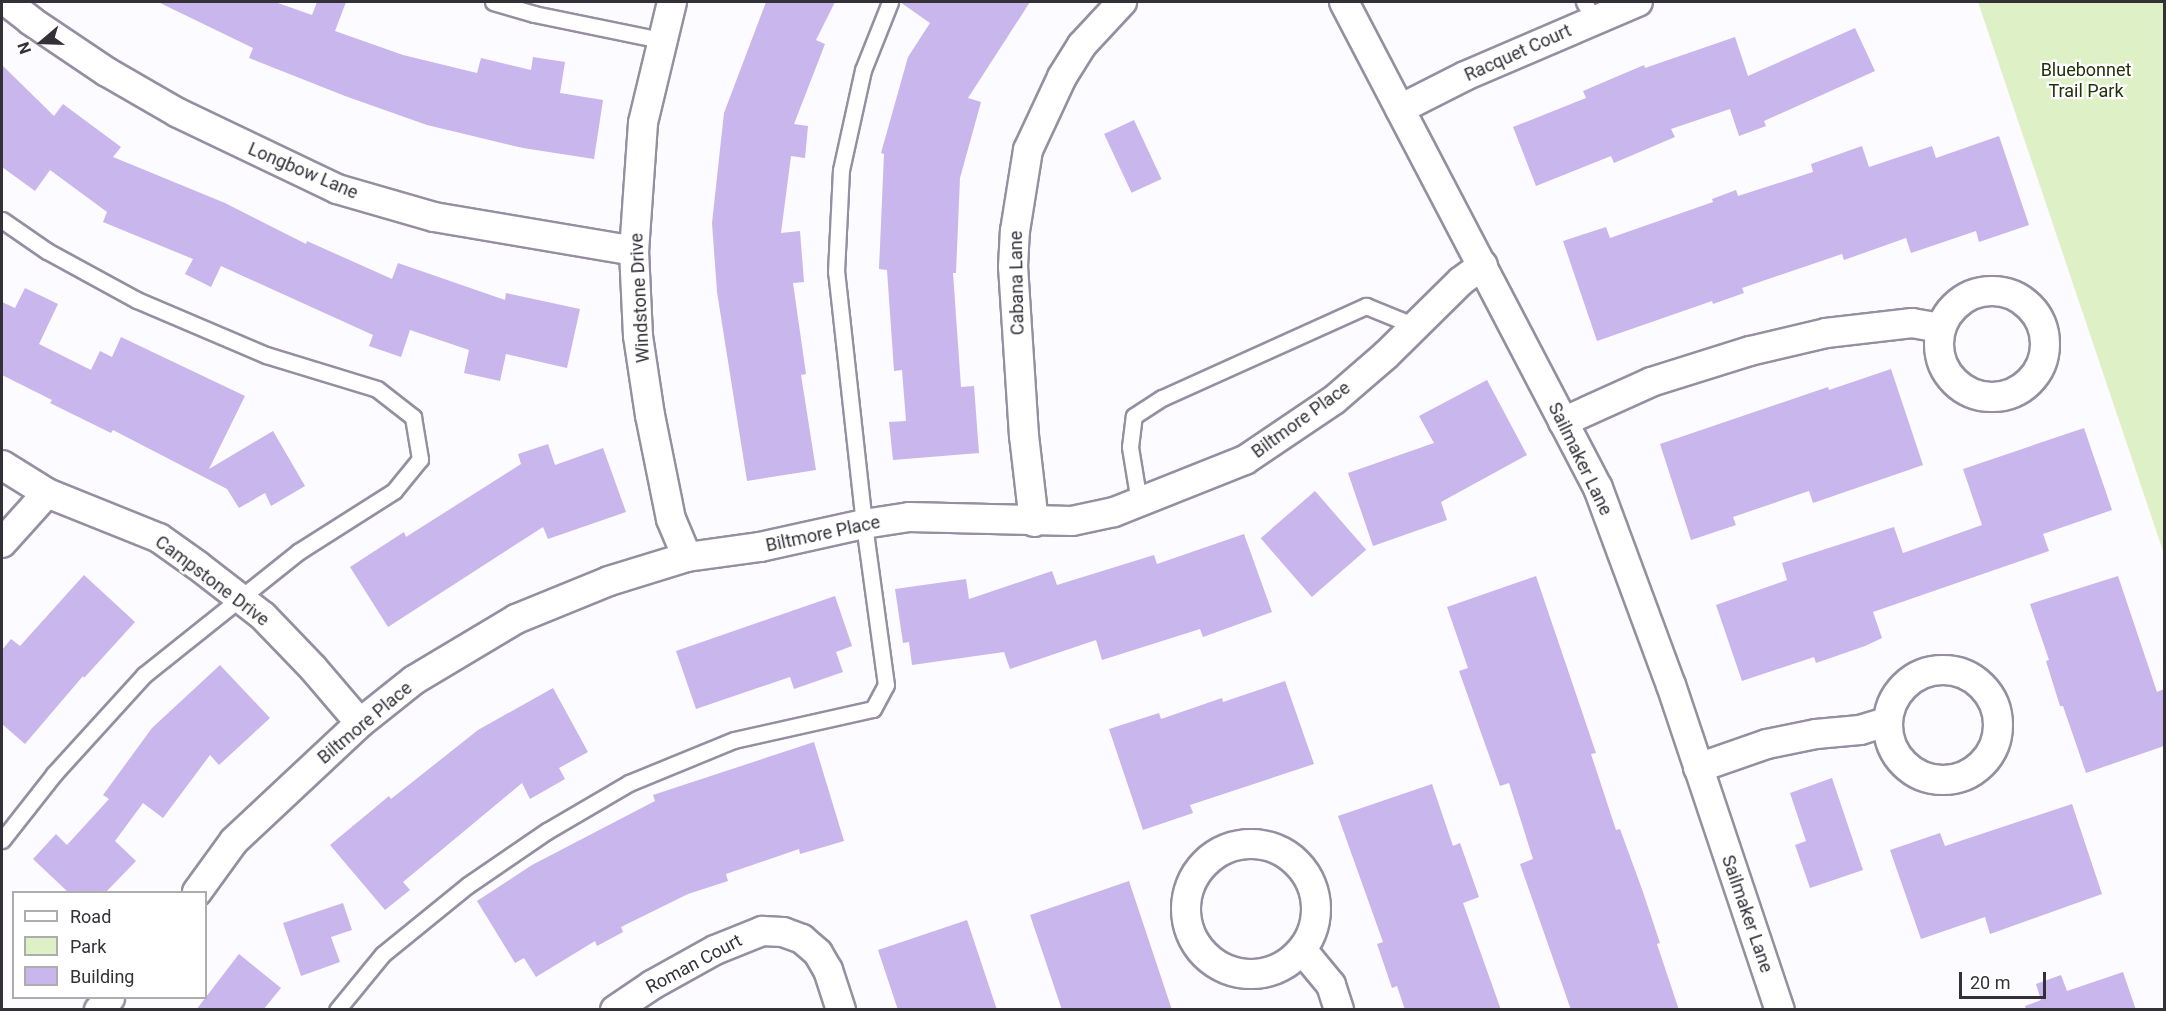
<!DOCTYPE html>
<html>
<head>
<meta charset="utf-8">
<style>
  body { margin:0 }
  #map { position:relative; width:2166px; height:1011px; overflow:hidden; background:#fcfbff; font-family:Roboto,sans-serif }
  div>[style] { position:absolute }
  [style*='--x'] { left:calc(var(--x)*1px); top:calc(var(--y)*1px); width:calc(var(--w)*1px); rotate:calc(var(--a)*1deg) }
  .green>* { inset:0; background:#def1c6 }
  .building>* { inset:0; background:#c8b6ec; transform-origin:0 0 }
  .roads { filter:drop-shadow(2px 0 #958fa1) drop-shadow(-2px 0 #958fa1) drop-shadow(0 2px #958fa1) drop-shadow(0 -2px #958fa1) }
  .lane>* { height:15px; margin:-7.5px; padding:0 7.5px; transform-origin:7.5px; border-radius:7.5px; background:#fff }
  .street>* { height:28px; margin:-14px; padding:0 14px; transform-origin:14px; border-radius:14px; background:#fff }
  .street>.ring { margin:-14px; padding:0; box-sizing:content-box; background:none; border:28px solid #fff; border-radius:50% }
  span { translate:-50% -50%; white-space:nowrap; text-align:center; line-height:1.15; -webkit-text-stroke:4.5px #fff; paint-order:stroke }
  .street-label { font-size:18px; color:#333038 }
  .park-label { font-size:18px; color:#233109 }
  .frame { position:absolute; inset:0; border:3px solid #333038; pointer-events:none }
  .legend { position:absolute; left:12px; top:891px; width:195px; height:108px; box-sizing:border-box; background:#fff; border:2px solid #adacaf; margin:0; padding:8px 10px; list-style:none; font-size:18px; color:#333038 }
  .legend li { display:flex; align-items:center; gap:12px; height:30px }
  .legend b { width:30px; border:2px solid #adacaf }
  .north { position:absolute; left:12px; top:12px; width:60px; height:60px; -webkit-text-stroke:4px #fff; paint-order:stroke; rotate:251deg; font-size:16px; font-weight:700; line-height:24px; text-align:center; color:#333038 }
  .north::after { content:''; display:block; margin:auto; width:21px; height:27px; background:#333038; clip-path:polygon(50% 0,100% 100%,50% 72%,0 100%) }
  .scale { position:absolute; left:1959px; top:972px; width:87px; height:27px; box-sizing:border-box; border:3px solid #333038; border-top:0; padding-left:8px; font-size:18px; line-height:21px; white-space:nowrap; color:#333038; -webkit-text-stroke:4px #fff; paint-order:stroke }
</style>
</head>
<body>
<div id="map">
  <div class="green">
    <i style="clip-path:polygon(1978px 2px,2164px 2px,2164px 554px)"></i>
  </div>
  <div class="building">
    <i style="clip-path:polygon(158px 2px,275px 2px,312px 15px,317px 2px,346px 2px,335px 31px,403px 55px,477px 73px,481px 58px,531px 70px,533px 57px,565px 62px,560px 93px,603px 100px,594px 159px,523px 148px,427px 125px,345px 96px,249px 58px,253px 48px)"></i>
    <i style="clip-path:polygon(766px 2px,835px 2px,816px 40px,825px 44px,794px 124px,808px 126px,805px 158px,791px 156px,781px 233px,800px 231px,804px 282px,793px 283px,806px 374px,801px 375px,816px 470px,747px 481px,717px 292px,712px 223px,724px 113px)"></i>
    <i style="clip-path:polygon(900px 2px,1030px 2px,968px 98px,981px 102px,960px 178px,956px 273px,953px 273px,961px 387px,974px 386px,979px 453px,893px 460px,889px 422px,906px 421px,902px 370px,894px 371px,887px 270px,879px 269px,884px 154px,881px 153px,908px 57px,930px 23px)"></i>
    <i style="clip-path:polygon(1855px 28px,1875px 71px,1764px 121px,1766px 126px,1739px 136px,1730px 109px,1671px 129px,1675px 137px,1614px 163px,1611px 156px,1536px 186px,1513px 127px,1586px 98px,1583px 91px,1644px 65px,1645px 68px,1735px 37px,1748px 76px)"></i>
    <i style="clip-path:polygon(2px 65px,54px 116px,63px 104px,121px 147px,113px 157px,225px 203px,306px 244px,307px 241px,392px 279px,398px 263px,505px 300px,506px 293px,580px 309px,567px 368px,506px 354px,500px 381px,464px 373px,469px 350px,410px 330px,401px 357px,369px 346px,373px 335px,221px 266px,211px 287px,185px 274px,193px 259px,103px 222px,107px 212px,50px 170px,35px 191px,2px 167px)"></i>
    <i style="left:1134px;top:120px;width:65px;height:33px;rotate:65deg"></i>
    <i style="clip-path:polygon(1999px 136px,2029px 225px,1979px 242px,1976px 231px,1911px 253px,1906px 238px,1844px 260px,1842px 254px,1742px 288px,1744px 293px,1713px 304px,1712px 301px,1597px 341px,1563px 241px,1606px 227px,1610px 238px,1713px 202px,1712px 199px,1736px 190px,1738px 196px,1813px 172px,1811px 164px,1862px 146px,1869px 167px,1932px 146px,1936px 158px)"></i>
    <i style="clip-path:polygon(25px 288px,58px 304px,39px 344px,91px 370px,100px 351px,112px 357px,121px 337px,245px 396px,209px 469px,273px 431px,305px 486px,271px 506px,265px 493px,239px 508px,227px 489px,113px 430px,111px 433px,50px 403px,52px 400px,2px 375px,2px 302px,15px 308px)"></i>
    <i style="clip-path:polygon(1891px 369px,1923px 465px,1813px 503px,1809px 491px,1733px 517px,1736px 525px,1691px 540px,1660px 444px,1828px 387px,1829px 390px)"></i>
    <i style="clip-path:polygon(1487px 380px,1527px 455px,1441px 502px,1447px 520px,1373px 546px,1348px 473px,1434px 443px,1419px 416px)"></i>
    <i style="clip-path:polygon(2084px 428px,2112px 510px,2043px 534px,2049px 551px,1873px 612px,1882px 638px,1865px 646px,1816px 663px,1814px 657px,1742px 681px,1716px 605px,1787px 580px,1782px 563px,1894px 527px,1903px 553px,1982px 525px,1963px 469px)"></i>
    <i style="clip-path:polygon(548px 444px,555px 465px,603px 448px,626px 512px,548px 539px,543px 527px,388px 627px,350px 567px,404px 532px,406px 537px,521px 464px,518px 454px)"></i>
    <i style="left:1315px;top:491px;width:78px;height:72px;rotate:49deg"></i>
    <i style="clip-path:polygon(1244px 534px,1272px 612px,1203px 637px,1200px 629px,1102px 660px,1096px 640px,1010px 669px,1004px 652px,912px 665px,909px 642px,903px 643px,895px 589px,966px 579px,969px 599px,1052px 571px,1057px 585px,1154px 555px,1157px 564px)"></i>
    <i style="clip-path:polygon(84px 575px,135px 622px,84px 678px,83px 676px,25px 744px,2px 724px,2px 650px,11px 639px,20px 646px)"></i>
    <i style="clip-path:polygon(1536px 576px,1596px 753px,1591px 754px,1616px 830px,1620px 829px,1643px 892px,1660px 943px,1657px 944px,1679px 1010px,1571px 1010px,1520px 864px,1533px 859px,1509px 783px,1500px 786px,1459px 671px,1468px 668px,1447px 607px)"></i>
    <i style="clip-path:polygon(2118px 576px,2157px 692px,2164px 689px,2164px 746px,2086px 773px,2063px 706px,2060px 706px,2046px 661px,2049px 660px,2030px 604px)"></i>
    <i style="clip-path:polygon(835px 596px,852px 646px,836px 652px,843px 672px,794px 689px,790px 677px,696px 709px,676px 651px)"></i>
    <i style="clip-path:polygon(220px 665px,270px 718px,219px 765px,210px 755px,163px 818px,143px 803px,115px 841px,136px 861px,106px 892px,68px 892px,33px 859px,56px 834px,67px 845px,109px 799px,103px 795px,152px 728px)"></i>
    <i style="clip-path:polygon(1285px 681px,1314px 764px,1190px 805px,1193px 813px,1143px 830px,1109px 729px,1159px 713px,1161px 719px,1222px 698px,1223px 702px)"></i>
    <i style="clip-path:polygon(553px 688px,588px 752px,559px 768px,565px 779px,530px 799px,522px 783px,403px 882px,410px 890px,385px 910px,330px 845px,389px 796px,391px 799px,478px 730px)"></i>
    <i style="clip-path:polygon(814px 742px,844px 841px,800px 854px,799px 849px,726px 874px,728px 881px,688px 894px,621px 927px,623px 932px,597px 946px,595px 941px,536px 977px,524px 958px,515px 963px,477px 901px,532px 865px,655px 801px,653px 795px)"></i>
    <i style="clip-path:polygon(1832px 778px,1863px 870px,1810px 888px,1795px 845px,1806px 841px,1790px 793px)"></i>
    <i style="clip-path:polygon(1432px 784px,1453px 846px,1460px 843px,1479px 897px,1463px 903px,1501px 1010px,1405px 1010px,1397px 986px,1392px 988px,1377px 944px,1383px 942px,1338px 816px)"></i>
    <i style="clip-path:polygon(2072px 804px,2102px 894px,1990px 934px,1985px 917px,1921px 939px,1890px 850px,1940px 833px,1945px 846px)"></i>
    <i style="clip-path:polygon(1129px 881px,1172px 1010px,1062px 1010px,1030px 915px)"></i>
    <i style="clip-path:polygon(343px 903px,352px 930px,331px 937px,340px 962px,301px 976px,283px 923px)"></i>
    <i style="clip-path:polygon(967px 920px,997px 1010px,898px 1010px,878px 950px)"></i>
    <i style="clip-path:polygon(239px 954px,281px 988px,263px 1010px,196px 1010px)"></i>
    <i style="clip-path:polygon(2123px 972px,2136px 1010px,2026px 1010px,2025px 1006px,2041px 1000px,2036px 984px,2061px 975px,2067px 991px)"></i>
  </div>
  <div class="roads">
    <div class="lane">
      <i style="--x:493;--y:2;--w:43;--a:16.3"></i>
      <i style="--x:534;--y:14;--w:130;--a:11.6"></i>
      <i style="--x:1584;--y:2;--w:21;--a:61"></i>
      <i style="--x:2;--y:220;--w:55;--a:34.6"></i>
      <i style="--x:47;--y:251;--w:102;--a:28.6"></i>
      <i style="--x:137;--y:300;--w:140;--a:23.1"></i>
      <i style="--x:266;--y:355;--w:116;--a:17"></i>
      <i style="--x:377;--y:389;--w:46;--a:37.9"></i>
      <i style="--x:413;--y:417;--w:43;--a:80.5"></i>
      <i style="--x:420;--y:459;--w:41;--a:129.1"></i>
      <i style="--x:394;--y:491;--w:114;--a:147.6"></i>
      <i style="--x:298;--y:552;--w:197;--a:141.4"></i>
      <i style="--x:144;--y:675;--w:134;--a:132.3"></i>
      <i style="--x:54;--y:774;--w:84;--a:128.2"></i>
      <i style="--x:1139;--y:502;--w:56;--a:-99.3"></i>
      <i style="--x:1130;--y:447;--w:31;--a:-83"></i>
      <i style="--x:1134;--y:416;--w:33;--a:-33"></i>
      <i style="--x:1162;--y:398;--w:224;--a:-24.3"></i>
      <i style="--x:1366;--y:306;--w:53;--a:22.2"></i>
      <i style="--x:337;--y:1010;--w:72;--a:-50.6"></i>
      <i style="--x:383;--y:954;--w:109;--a:-39.1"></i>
      <i style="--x:468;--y:885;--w:96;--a:-34.4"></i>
      <i style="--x:547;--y:831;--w:95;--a:-30.3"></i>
      <i style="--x:629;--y:783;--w:113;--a:-22.3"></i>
      <i style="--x:734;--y:740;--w:142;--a:-12.6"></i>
      <i style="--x:873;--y:709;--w:27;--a:-62"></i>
      <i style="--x:886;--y:685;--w:162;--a:-97.8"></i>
      <i style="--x:864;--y:524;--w:254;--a:-96.3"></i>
      <i style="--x:836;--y:272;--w:102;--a:-87.2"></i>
      <i style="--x:841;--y:170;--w:102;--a:-77.6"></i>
      <i style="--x:863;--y:70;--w:73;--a:-68.3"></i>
    </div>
    <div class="street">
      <i style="--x:7;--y:2;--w:31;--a:38"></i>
      <i style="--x:31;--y:21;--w:92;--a:33.9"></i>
      <i style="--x:107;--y:72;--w:82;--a:30"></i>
      <i style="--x:178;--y:113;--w:176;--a:25.5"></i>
      <i style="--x:337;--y:189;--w:101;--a:16.1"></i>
      <i style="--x:434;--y:217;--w:203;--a:9.6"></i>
      <i style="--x:672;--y:2;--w:124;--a:103.5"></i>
      <i style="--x:643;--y:123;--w:128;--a:94"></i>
      <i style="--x:634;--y:251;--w:85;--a:87.3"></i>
      <i style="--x:638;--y:336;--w:80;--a:81.4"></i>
      <i style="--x:650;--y:415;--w:106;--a:78.6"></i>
      <i style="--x:671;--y:519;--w:41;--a:67.2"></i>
      <i style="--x:1344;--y:2;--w:548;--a:62.41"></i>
      <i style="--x:1598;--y:488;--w:210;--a:69.7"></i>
      <i style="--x:1671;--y:685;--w:343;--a:71.5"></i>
      <i style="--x:1400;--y:109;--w:73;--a:-26.9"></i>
      <i style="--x:1465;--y:76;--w:188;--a:-23.2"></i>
      <i class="ring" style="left:1939px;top:291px;width:78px;height:78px"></i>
      <i style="--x:1563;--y:422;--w:97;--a:-24.4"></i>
      <i style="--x:1651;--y:382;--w:104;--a:-17.4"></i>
      <i style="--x:1750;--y:351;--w:78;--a:-13.3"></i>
      <i style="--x:1826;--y:333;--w:87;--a:-6.6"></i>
      <i style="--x:1912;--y:323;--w:28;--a:10"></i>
      <i style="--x:2;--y:465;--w:53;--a:31.9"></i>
      <i style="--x:47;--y:493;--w:121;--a:21.9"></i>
      <i style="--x:159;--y:538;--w:47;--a:35.4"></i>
      <i style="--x:197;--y:565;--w:83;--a:37.7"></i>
      <i style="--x:263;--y:616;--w:72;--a:46.1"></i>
      <i style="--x:313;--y:668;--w:72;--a:49.5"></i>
      <i style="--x:1034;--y:522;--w:87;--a:-96.6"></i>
      <i style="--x:1024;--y:436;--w:169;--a:-93.7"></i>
      <i style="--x:1013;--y:267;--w:36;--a:-87"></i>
      <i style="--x:1015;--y:231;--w:82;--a:-80.9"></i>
      <i style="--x:1028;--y:150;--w:81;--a:-65"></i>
      <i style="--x:1062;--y:77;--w:38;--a:-58"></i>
      <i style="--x:1082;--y:45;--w:59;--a:-47.1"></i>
      <i style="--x:2;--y:543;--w:67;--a:-48"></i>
      <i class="ring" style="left:1888px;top:670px;width:82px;height:82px"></i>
      <i style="--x:1698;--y:768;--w:73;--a:-19.2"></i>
      <i style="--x:1767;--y:744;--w:50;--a:-11.5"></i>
      <i style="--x:1816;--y:734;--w:44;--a:-5.2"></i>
      <i style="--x:1860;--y:730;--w:28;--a:-17"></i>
      <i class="ring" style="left:1186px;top:844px;width:102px;height:102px"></i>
      <i style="--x:197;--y:892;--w:63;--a:-54"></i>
      <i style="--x:234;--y:841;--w:173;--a:-43.1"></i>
      <i style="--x:360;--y:723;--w:69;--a:-38.5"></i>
      <i style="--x:414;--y:680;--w:119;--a:-30.9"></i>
      <i style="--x:516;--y:619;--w:100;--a:-22.2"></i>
      <i style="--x:609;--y:581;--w:82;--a:-17.1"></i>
      <i style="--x:687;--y:557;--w:74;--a:-7.8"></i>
      <i style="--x:760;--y:547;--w:107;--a:-12.5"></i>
      <i style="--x:864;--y:524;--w:46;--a:-8.8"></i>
      <i style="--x:909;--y:517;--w:163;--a:1.4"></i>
      <i style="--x:1072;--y:521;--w:43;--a:-12.1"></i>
      <i style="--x:1114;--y:512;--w:141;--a:-21.7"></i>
      <i style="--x:1245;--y:460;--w:107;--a:-34"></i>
      <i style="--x:1334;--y:400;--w:69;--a:-40.9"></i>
      <i style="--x:1386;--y:355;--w:105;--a:-44.6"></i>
      <i style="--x:1461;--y:281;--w:27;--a:-36"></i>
      <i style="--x:1303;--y:951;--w:44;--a:50.5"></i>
      <i style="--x:1331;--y:985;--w:26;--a:72"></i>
      <i style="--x:99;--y:1010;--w:16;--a:-47"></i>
      <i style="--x:615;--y:1010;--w:45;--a:-34"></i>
      <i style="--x:652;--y:985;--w:72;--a:-29.1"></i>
      <i style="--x:715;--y:950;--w:51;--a:-22"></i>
      <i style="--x:762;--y:931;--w:21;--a:3"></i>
      <i style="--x:783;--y:932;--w:20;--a:20"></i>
      <i style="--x:802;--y:939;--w:21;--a:41"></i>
      <i style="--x:818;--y:953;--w:20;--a:60"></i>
      <i style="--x:828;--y:970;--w:42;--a:72"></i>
    </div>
  </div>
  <div class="street-label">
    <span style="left:1518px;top:53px;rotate:-24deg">Racquet Court</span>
    <span style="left:303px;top:171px;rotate:23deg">Longbow Lane</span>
    <span style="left:1017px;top:283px;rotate:-91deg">Cabana Lane</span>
    <span style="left:640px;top:298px;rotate:-93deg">Windstone Drive</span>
    <span style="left:1301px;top:420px;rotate:-36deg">Biltmore Place</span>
    <span style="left:1580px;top:459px;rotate:64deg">Sailmaker Lane</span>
    <span style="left:823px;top:534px;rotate:-12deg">Biltmore Place</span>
    <span style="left:212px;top:581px;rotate:37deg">Campstone Drive</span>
    <span style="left:365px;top:723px;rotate:-40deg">Biltmore Place</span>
    <span style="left:1747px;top:914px;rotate:71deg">Sailmaker Lane</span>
    <span style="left:694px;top:964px;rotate:-28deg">Roman Court</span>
  </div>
  <div class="park-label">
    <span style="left:2086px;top:81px">Bluebonnet<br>Trail Park</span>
  </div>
  <div class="frame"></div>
  <ul class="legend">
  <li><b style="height:8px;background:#fff"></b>Road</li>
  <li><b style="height:16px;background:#def1c6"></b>Park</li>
  <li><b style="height:16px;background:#c8b6ec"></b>Building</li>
  </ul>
  <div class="north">N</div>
  <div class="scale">20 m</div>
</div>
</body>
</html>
